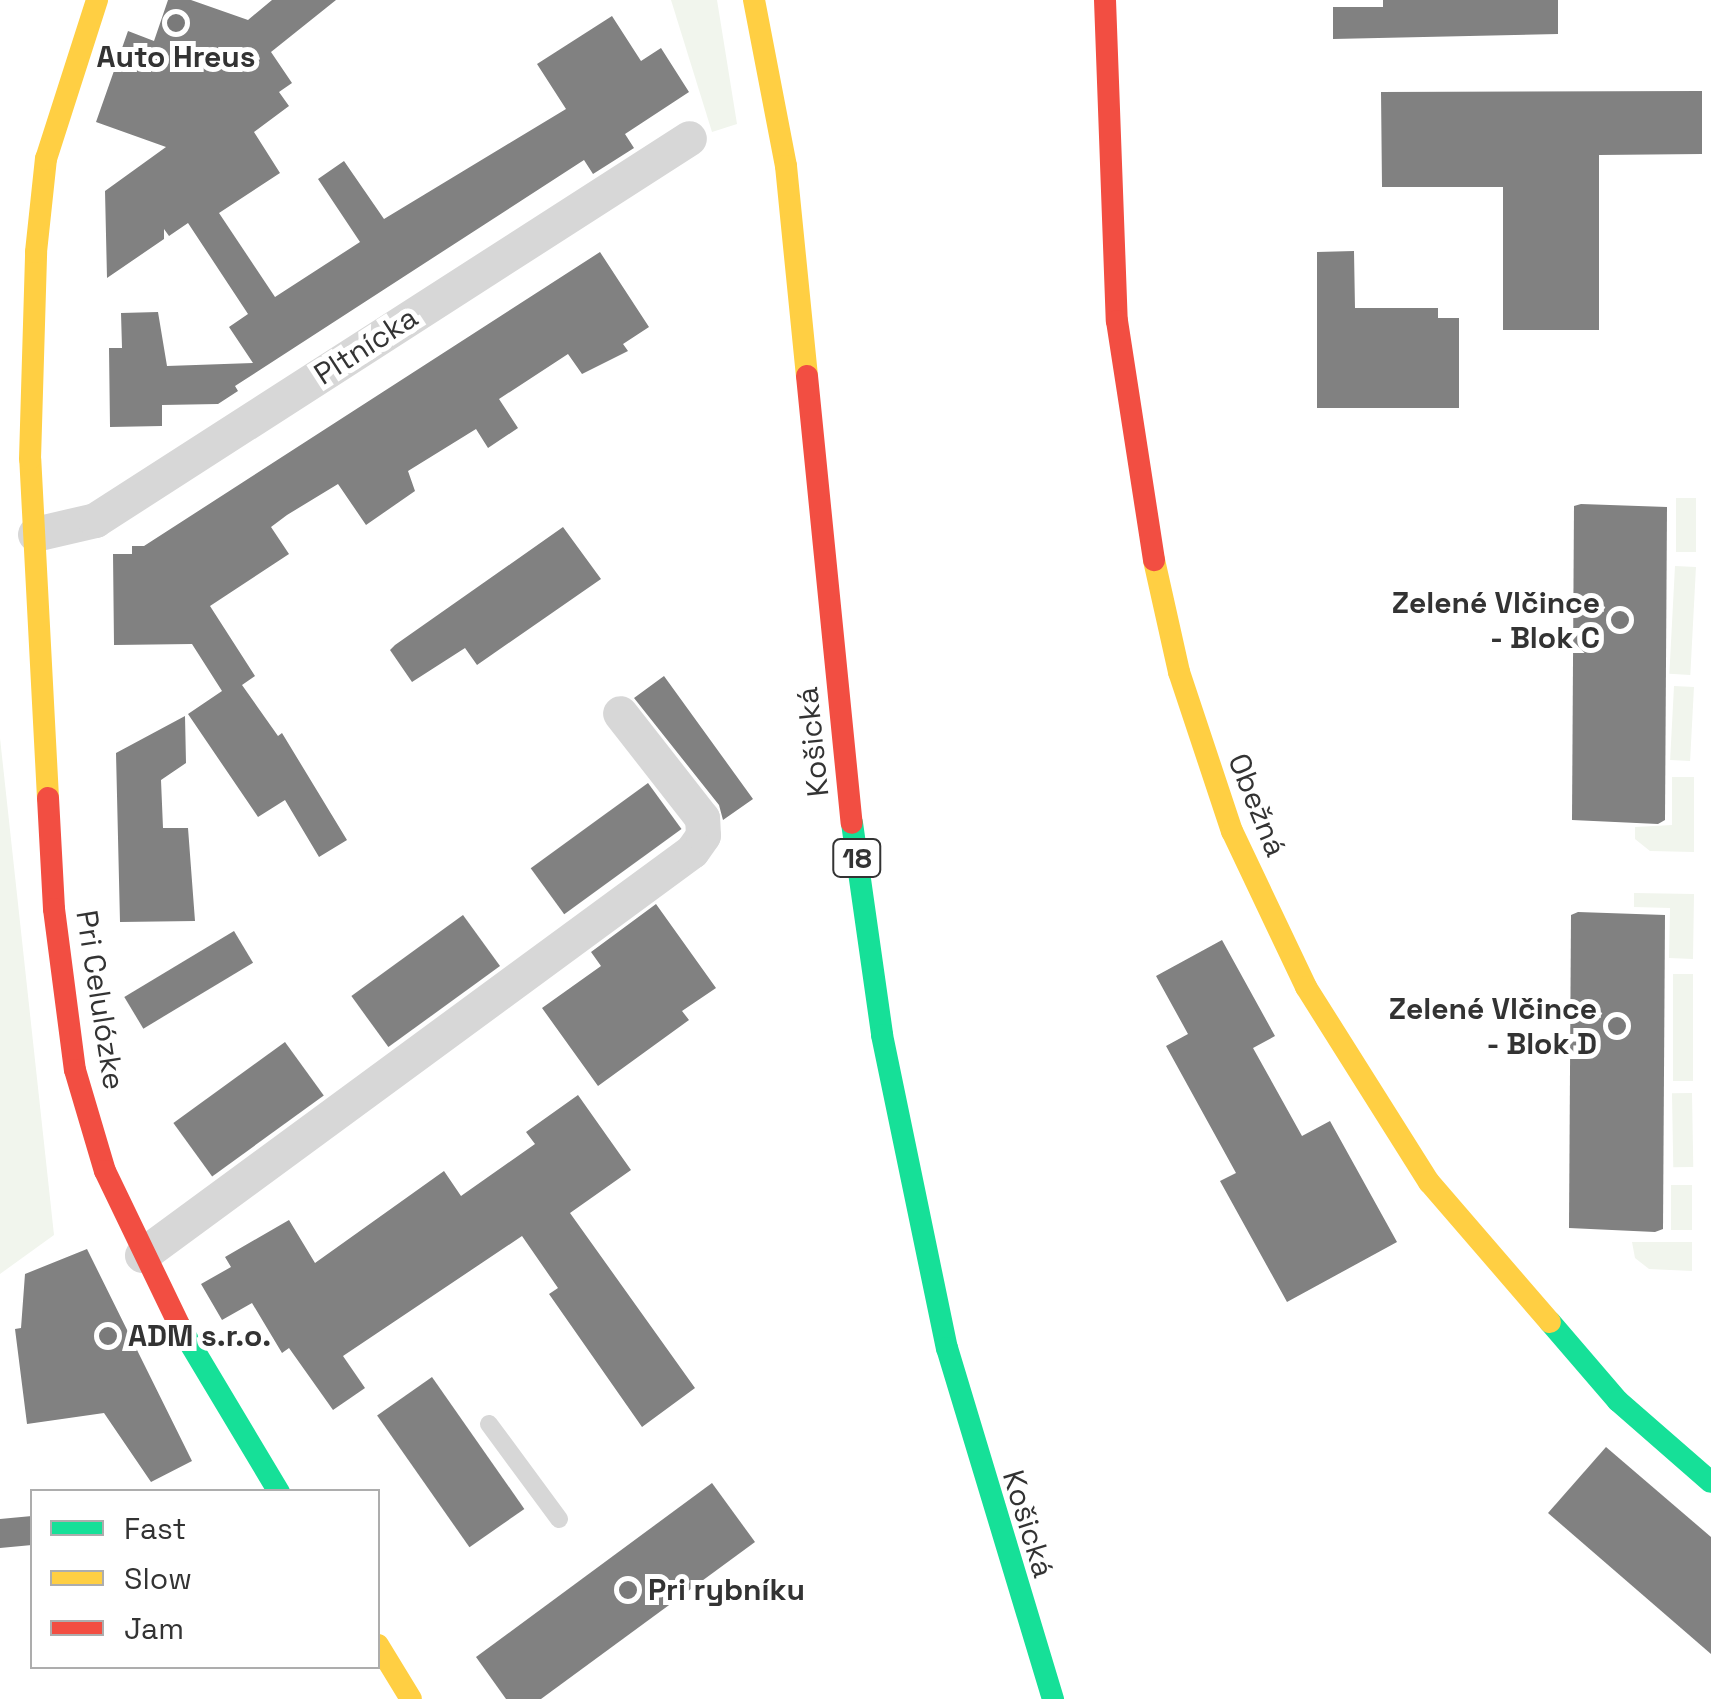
<!DOCTYPE html>
<html>
<head>
<meta charset="utf-8">
<style>
  body { margin:0 }
  #map { position:relative; width:1711px; height:1699px; overflow:hidden; background:#fff; font-family:"Space Grotesk",sans-serif }
  div>[style] { position:absolute }
  [style*='--x'] { left:calc(var(--x)*1px); top:calc(var(--y)*1px); width:calc(var(--w)*1px); rotate:calc(var(--a)*1deg) }
  .green>* { inset:0; background:#f1f5ed; transform-origin:0 0 }
  .building>* { inset:0; background:#818181; transform-origin:0 0 }
  .lane>* { height:18px; margin:-9px; padding:0 9px; transform-origin:9px; border-radius:9px; background:#d7d7d7 }
  .street>* { height:35px; margin:-17.5px; padding:0 17.5px; transform-origin:17.5px; border-radius:17.5px; background:#d7d7d7 }
  .fast>* { height:22px; margin:-11px; padding:0 11px; transform-origin:11px; border-radius:11px; background:#16e098 }
  .slow>* { height:22px; margin:-11px; padding:0 11px; transform-origin:11px; border-radius:11px; background:#ffcf43 }
  .jam>* { height:22px; margin:-11px; padding:0 11px; transform-origin:11px; border-radius:11px; background:#f24e42 }
  .dots>* { width:28px; height:28px; translate:-50% -50%; box-sizing:border-box; border:5px solid #fff; border-radius:50% }
  span { translate:-50% -50%; white-space:nowrap; text-align:center; line-height:1.15; -webkit-text-stroke:10px #fff; paint-order:stroke }
  .shield-label span { padding:2px 8px; background:#fff; border:2px solid; border-radius:8px; -webkit-text-stroke-width:0 }
  .shield-label { font-size:28px; color:#333; font-weight:700 }
  .poi-label { font-size:30px; color:#333; font-weight:700 }
  .right { translate:-100% -50%; text-align:right }
  .left { translate:0 -50%; text-align:left }
  .street-label { font-size:30px; color:#333 }
  .legend { position:absolute; left:30px; top:1489px; width:350px; height:180px; box-sizing:border-box; background:#fff; border:2px solid #adadad; margin:0; padding:12px 18px; list-style:none; font-size:30px; color:#333 }
  .legend li { display:flex; align-items:center; gap:20px; height:50px }
  .legend b { width:50px; border:2px solid #adadad }
</style>
</head>
<body>
<div id="map">
  <div class="green">
    <i style="clip-path:polygon(671px 0,717px 0,737px 124px,712px 132px)"></i>
    <i style="left:1676px;top:498px;width:20px;height:54px"></i>
    <i style="left:1675px;top:566px;width:21px;height:108px;rotate:3deg"></i>
    <i style="left:1674px;top:686px;width:20px;height:74px;rotate:3deg"></i>
    <i style="clip-path:polygon(0 738px,54px 1235px,0 1274px)"></i>
    <i style="clip-path:polygon(1672px 777px,1694px 777px,1694px 852px,1650px 851px,1635px 839px,1635px 827px,1672px 825px)"></i>
    <i style="clip-path:polygon(1634px 893px,1694px 894px,1693px 959px,1669px 958px,1670px 908px,1634px 907px)"></i>
    <i style="left:1673px;top:974px;width:20px;height:107px"></i>
    <i style="left:1692px;top:1093px;width:74px;height:20px;rotate:89deg"></i>
    <i style="left:1671px;top:1185px;width:21px;height:45px"></i>
    <i style="clip-path:polygon(1632px 1242px,1692px 1242px,1692px 1271px,1649px 1269px,1635px 1258px)"></i>
  </div>
  <div class="building">
    <i style="clip-path:polygon(168px 0,191px 0,248px 20px,272px 0,336px 0,271px 52px,292px 83px,279px 92px,289px 106px,254px 132px,280px 173px,219px 213px,275px 297px,360px 242px,318px 179px,344px 161px,384px 219px,566px 109px,537px 64px,612px 16px,641px 61px,661px 48px,689px 92px,625px 134px,634px 148px,593px 174px,584px 160px,235px 386px,238px 391px,218px 404px,162px 405px,162px 426px,110px 427px,109px 348px,122px 348px,121px 313px,158px 312px,167px 366px,253px 363px,229px 327px,248px 314px,188px 223px,169px 236px,164px 229px,164px 239px,107px 278px,105px 191px,166px 147px,96px 122px,128px 31px,154px 41px)"></i>
    <i style="clip-path:polygon(1383px 0,1558px 0,1558px 34px,1333px 39px,1333px 7px,1383px 7px)"></i>
    <i style="clip-path:polygon(1702px 91px,1702px 154px,1599px 155px,1599px 330px,1503px 330px,1503px 187px,1382px 187px,1381px 92px)"></i>
    <i style="clip-path:polygon(1354px 251px,1355px 308px,1438px 308px,1438px 318px,1459px 318px,1459px 408px,1317px 408px,1317px 252px)"></i>
    <i style="clip-path:polygon(600px 252px,649px 327px,623px 344px,628px 351px,582px 374px,568px 354px,499px 399px,518px 428px,488px 448px,476px 429px,408px 471px,415px 491px,366px 525px,338px 484px,287px 515px,271px 527px,289px 554px,210px 606px,255px 676px,242px 685px,278px 736px,282px 733px,347px 840px,319px 857px,285px 800px,258px 817px,188px 714px,222px 691px,192px 644px,114px 645px,113px 554px,132px 554px,132px 546px,144px 546px)"></i>
    <i style="clip-path:polygon(1581px 504px,1667px 507px,1665px 820px,1658px 824px,1572px 820px,1574px 506px)"></i>
    <i style="clip-path:polygon(563px 527px,601px 579px,477px 665px,465px 648px,412px 682px,390px 650px,395px 645px)"></i>
    <i style="clip-path:polygon(664px 676px,753px 799px,723px 820px,719px 805px,634px 698px)"></i>
    <i style="clip-path:polygon(185px 716px,186px 763px,161px 780px,163px 828px,188px 828px,195px 921px,120px 922px,116px 753px)"></i>
    <i style="left:648px;top:783px;width:57px;height:145px;rotate:54deg"></i>
    <i style="clip-path:polygon(656px 904px,716px 988px,682px 1011px,689px 1020px,598px 1086px,542px 1008px,601px 966px,591px 952px)"></i>
    <i style="clip-path:polygon(1578px 912px,1665px 915px,1663px 1229px,1655px 1232px,1569px 1228px,1571px 915px)"></i>
    <i style="left:463px;top:915px;width:63px;height:138px;rotate:54deg"></i>
    <i style="left:234px;top:931px;width:37px;height:128px;rotate:59deg"></i>
    <i style="clip-path:polygon(1222px 940px,1275px 1036px,1253px 1048px,1302px 1136px,1330px 1121px,1397px 1242px,1287px 1302px,1220px 1181px,1236px 1173px,1166px 1046px,1188px 1034px,1156px 976px)"></i>
    <i style="left:285px;top:1042px;width:66px;height:138px;rotate:54deg"></i>
    <i style="clip-path:polygon(578px 1095px,631px 1170px,570px 1213px,695px 1388px,642px 1427px,549px 1294px,558px 1288px,522px 1236px,343px 1356px,365px 1388px,333px 1410px,289px 1348px,282px 1353px,252px 1303px,222px 1320px,201px 1284px,231px 1267px,225px 1257px,289px 1220px,315px 1263px,444px 1171px,461px 1196px,535px 1144px,526px 1132px)"></i>
    <i style="clip-path:polygon(87px 1249px,192px 1461px,151px 1482px,104px 1413px,27px 1424px,15px 1329px,21px 1328px,25px 1274px)"></i>
    <i style="left:432px;top:1377px;width:161px;height:67px;rotate:55deg"></i>
    <i style="clip-path:polygon(1606px 1447px,1711px 1537px,1711px 1654px,1548px 1513px)"></i>
    <i style="clip-path:polygon(712px 1483px,755px 1542px,541px 1699px,506px 1699px,476px 1657px)"></i>
    <i style="clip-path:polygon(32px 1516px,32px 1545px,0 1548px,0 1519px)"></i>
  </div>
  <div class="lane">
    <i style="--x:489;--y:1424;--w:118;--a:53.6"></i>
  </div>
  <div class="street">
    <i style="--x:35;--y:534;--w:62;--a:-13.1"></i>
    <i style="--x:95;--y:520;--w:706;--a:-32.74"></i>
    <i style="--x:142;--y:1255;--w:682;--a:-36.3"></i>
    <i style="--x:692;--y:851;--w:19;--a:-55"></i>
    <i style="--x:703;--y:835;--w:17;--a:-93"></i>
    <i style="--x:702;--y:818;--w:133;--a:-128"></i>
  </div>
  <div class="fast">
    <i style="--x:852;--y:823;--w:214;--a:81.9"></i>
    <i style="--x:882;--y:1035;--w:320;--a:78.3"></i>
    <i style="--x:947;--y:1348;--w:367;--a:73.2"></i>
    <i style="--x:1550;--y:1322;--w:104;--a:49.3"></i>
    <i style="--x:1618;--y:1401;--w:123;--a:41.1"></i>
    <i style="--x:179;--y:1325;--w:195;--a:59.1"></i>
  </div>
  <div class="slow">
    <i style="--x:754;--y:0;--w:169;--a:79.1"></i>
    <i style="--x:786;--y:166;--w:211;--a:84.3"></i>
    <i style="--x:1154;--y:560;--w:115;--a:77.4"></i>
    <i style="--x:1179;--y:672;--w:168;--a:71.6"></i>
    <i style="--x:1232;--y:831;--w:173;--a:64.6"></i>
    <i style="--x:1306;--y:987;--w:231;--a:57.8"></i>
    <i style="--x:1429;--y:1182;--w:185;--a:49.2"></i>
    <i style="--x:48;--y:798;--w:339;--a:-93"></i>
    <i style="--x:30;--y:459;--w:207;--a:-88.3"></i>
    <i style="--x:36;--y:252;--w:94;--a:-83.9"></i>
    <i style="--x:46;--y:159;--w:167;--a:-72.2"></i>
    <i style="--x:378;--y:1645;--w:63;--a:58.6"></i>
  </div>
  <div class="jam">
    <i style="--x:1105;--y:0;--w:321;--a:87.9"></i>
    <i style="--x:1117;--y:321;--w:242;--a:81.2"></i>
    <i style="--x:807;--y:376;--w:449;--a:84.3"></i>
    <i style="--x:48;--y:798;--w:111;--a:86.9"></i>
    <i style="--x:54;--y:909;--w:162;--a:82.6"></i>
    <i style="--x:75;--y:1070;--w:105;--a:73.5"></i>
    <i style="--x:105;--y:1171;--w:171;--a:64.3"></i>
  </div>
  <div class="dots">
    <i style="left:176px;top:23px;background:#7a7a7a"></i>
    <i style="left:1620px;top:620px;background:#7a7a7a"></i>
    <i style="left:1617px;top:1026px;background:#7a7a7a"></i>
    <i style="left:108px;top:1336px;background:#7a7a7a"></i>
    <i style="left:628px;top:1590px;background:#7a7a7a"></i>
  </div>
  <div class="shield-label">
    <span style="left:857px;top:858px">18</span>
  </div>
  <div class="poi-label">
    <span style="left:176px;top:57px">Auto Hreus</span>
    <span class="right" style="left:1600px;top:620px">Zelené Vlčince<br>- Blok C</span>
    <span class="right" style="left:1597px;top:1026px">Zelené Vlčince<br>- Blok D</span>
    <span class="left" style="left:128px;top:1336px">ADM s.r.o.</span>
    <span class="left" style="left:648px;top:1590px">Pri rybníku</span>
  </div>
  <div class="street-label">
    <span style="left:366px;top:346px;rotate:-33deg">Pltnícka</span>
    <span style="left:813px;top:742px;rotate:-96deg">Košická</span>
    <span style="left:1257px;top:805px;rotate:68deg">Obežná</span>
    <span style="left:100px;top:1000px;rotate:81deg">Pri Celulózke</span>
    <span style="left:1028px;top:1524px;rotate:73deg">Košická</span>
  </div>
  <ul class="legend">
  <li><b style="height:12px;background:#16e098"></b>Fast</li>
  <li><b style="height:12px;background:#ffcf43"></b>Slow</li>
  <li><b style="height:12px;background:#f24e42"></b>Jam</li>
  </ul>
</div>
</body>
</html>
